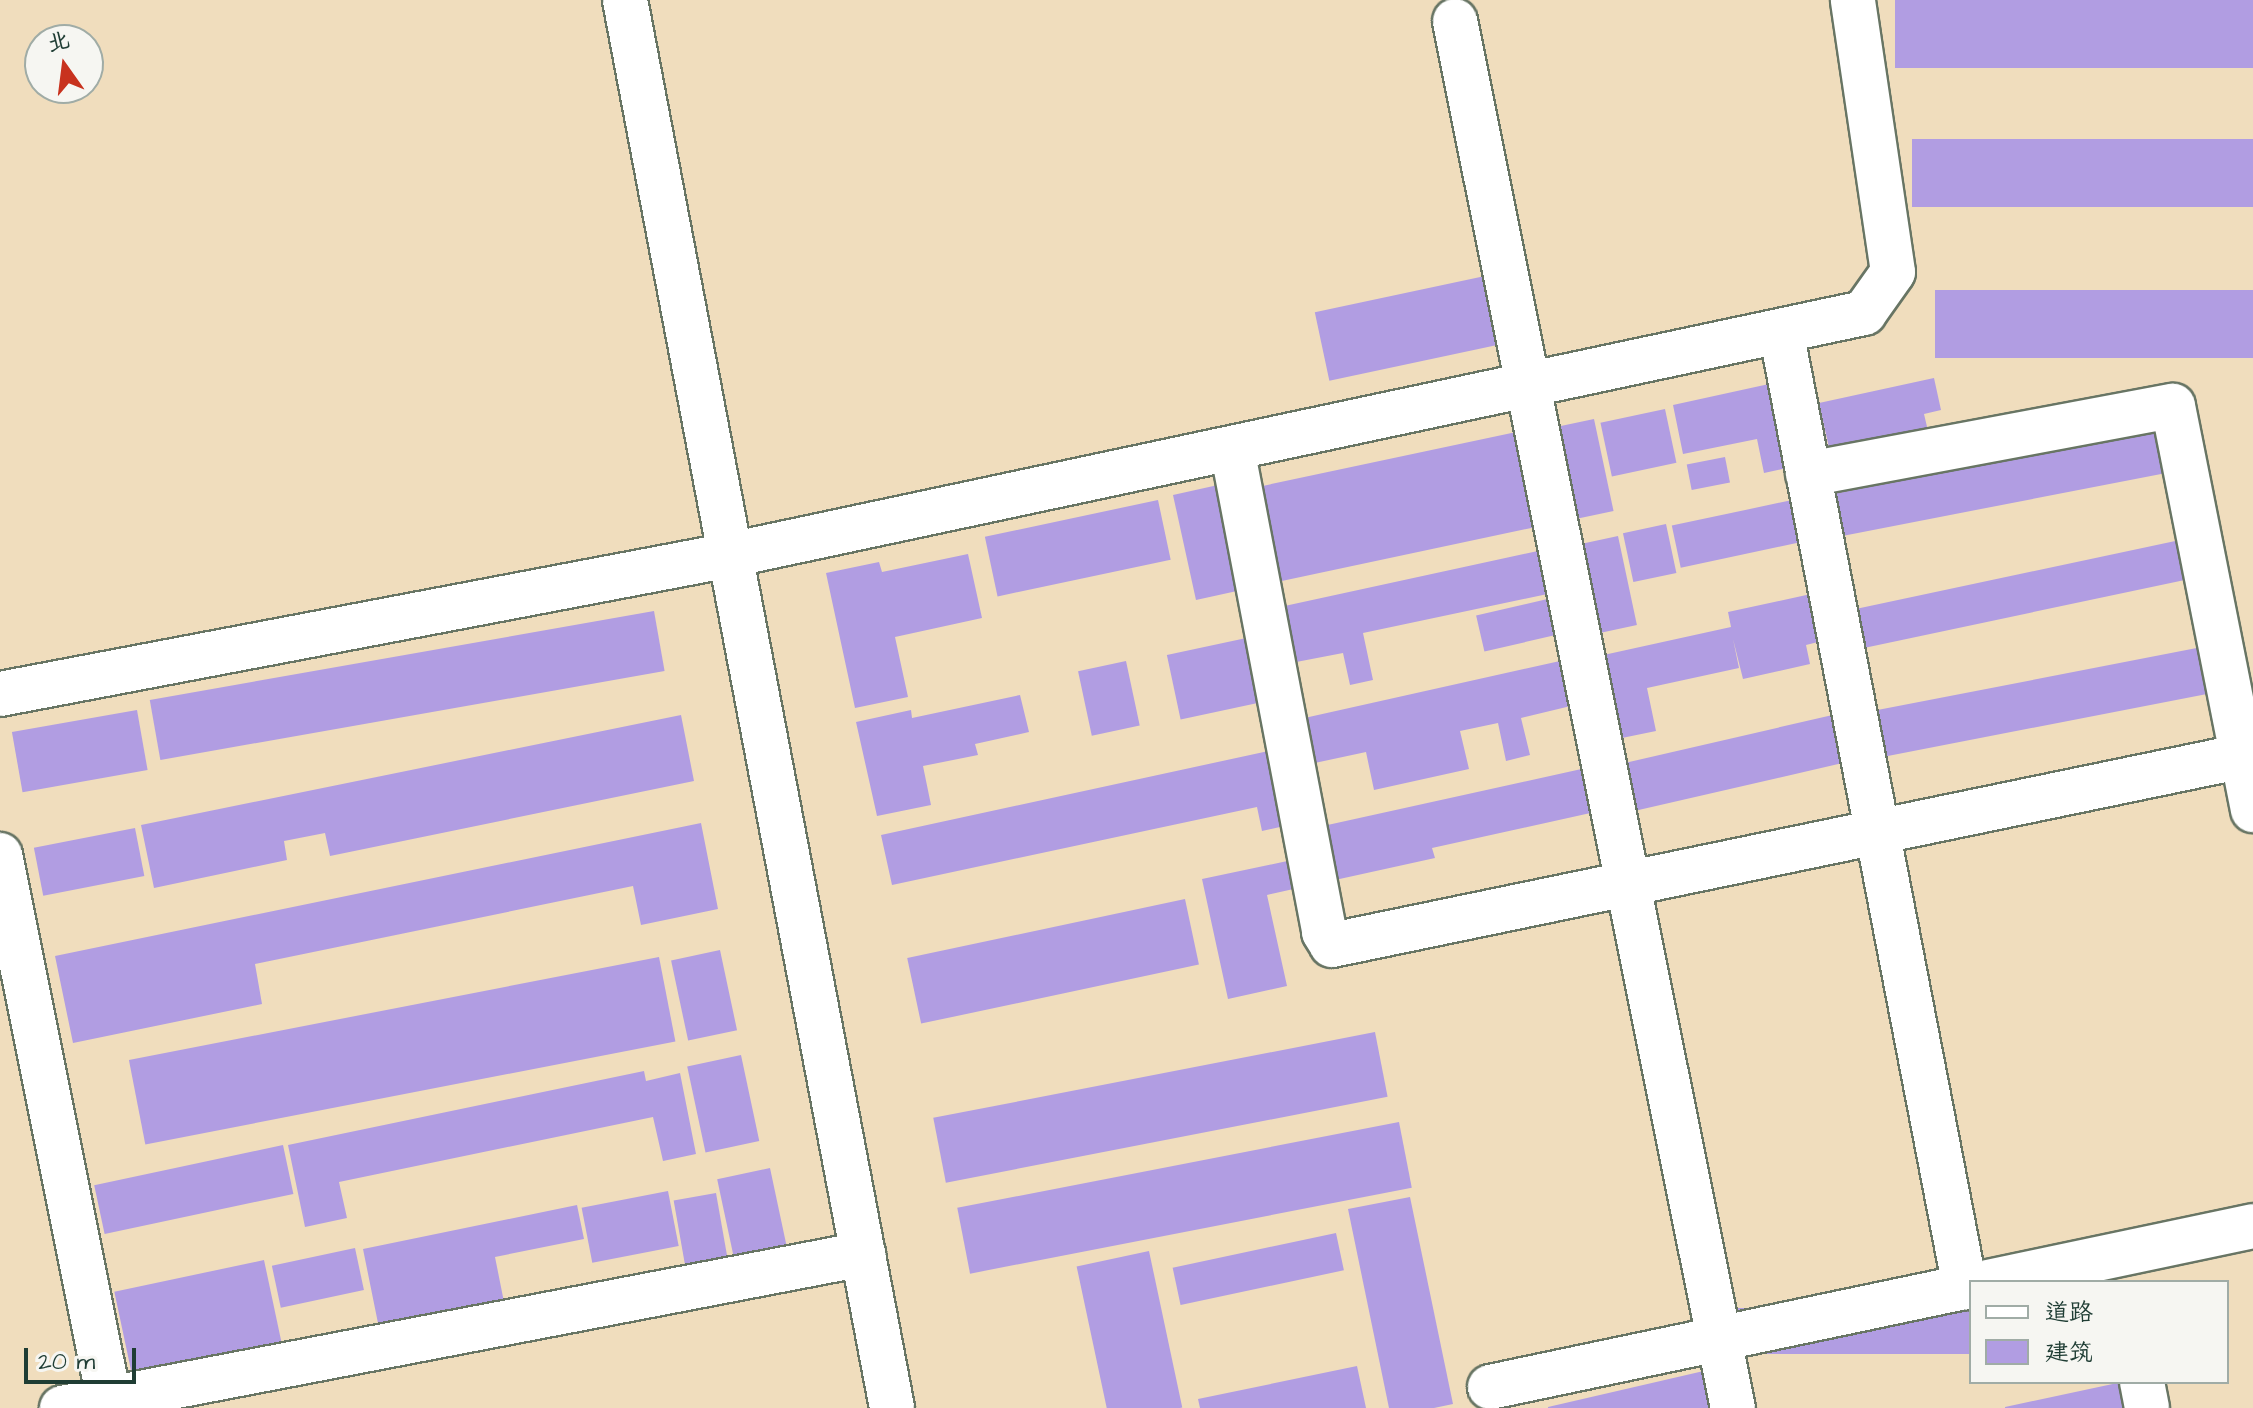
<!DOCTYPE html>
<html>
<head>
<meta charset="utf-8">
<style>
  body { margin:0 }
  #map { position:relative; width:2253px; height:1408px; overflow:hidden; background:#f0ddbd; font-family:"Architects Daughter","LXGW WenKai TC",sans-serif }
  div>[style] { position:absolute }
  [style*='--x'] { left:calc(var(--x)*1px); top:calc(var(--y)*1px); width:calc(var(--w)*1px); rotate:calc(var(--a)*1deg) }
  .building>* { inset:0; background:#b19de2; transform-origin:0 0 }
  .roads { filter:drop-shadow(2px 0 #687564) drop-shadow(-2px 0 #687564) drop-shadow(0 2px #687564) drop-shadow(0 -2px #687564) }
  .minor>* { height:44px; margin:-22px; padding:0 22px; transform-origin:22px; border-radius:22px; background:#fff }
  span { translate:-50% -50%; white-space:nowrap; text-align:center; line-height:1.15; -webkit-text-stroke:7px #f6f6f2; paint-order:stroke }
  .legend { position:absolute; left:1969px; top:1280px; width:260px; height:104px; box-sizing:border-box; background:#f6f6f2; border:2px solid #a0aca6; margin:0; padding:10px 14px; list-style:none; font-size:24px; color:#1f3d34 }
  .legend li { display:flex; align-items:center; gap:16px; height:40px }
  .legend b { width:40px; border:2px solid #a0aca6 }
  .north { position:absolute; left:24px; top:24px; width:80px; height:80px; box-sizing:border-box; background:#f6f6f2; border:2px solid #a0aca6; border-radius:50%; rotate:346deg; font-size:22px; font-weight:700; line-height:32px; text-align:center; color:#1f3d34 }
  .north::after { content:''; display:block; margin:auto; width:28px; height:36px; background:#c8321e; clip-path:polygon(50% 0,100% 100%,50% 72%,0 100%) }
  .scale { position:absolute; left:24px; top:1348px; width:112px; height:36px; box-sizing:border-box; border:4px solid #1f3d34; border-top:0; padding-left:10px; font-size:24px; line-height:28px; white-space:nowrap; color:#1f3d34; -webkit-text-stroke:6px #f6f6f2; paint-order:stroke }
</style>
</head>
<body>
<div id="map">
  <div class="building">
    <i style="left:2253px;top:0;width:68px;height:358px;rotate:90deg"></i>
    <i style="left:2253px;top:139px;width:68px;height:341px;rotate:90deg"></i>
    <i style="left:1485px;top:276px;width:70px;height:174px;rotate:78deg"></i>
    <i style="left:2253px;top:290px;width:68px;height:318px;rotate:90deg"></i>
    <i style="clip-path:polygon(1934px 378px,1941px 410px,1924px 414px,1928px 431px,1830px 452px,1819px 403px)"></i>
    <i style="clip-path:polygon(1769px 384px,1787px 468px,1764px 473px,1757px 439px,1683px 454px,1673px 405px)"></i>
    <i style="left:1665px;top:409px;width:55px;height:66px;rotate:78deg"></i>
    <i style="left:1594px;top:419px;width:94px;height:46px;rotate:78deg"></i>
    <i style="left:2162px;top:430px;width:43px;height:334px;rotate:79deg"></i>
    <i style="left:1521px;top:431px;width:97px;height:270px;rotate:78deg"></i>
    <i style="left:1725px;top:457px;width:26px;height:39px;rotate:79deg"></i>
    <i style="clip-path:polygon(1227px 483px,1237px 591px,1196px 600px,1173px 495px)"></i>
    <i style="left:1797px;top:499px;width:43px;height:128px;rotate:78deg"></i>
    <i style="left:1158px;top:500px;width:61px;height:177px;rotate:78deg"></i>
    <i style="left:1666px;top:524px;width:50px;height:44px;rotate:78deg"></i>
    <i style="left:1618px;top:536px;width:91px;height:44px;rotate:78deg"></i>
    <i style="left:2180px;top:540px;width:40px;height:334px;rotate:78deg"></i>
    <i style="clip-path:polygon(1547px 549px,1557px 592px,1363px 633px,1373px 680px,1350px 685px,1343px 653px,1291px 663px,1280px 607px)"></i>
    <i style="clip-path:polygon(968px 554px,982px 618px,895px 637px,908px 697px,855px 708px,826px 573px,879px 562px,882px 572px)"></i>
    <i style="clip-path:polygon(1820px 592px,1830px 639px,1806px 645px,1810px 664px,1743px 679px,1733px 639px,1739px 668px,1647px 688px,1656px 731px,1617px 739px,1599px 656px,1731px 627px,1728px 612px)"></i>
    <i style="left:1556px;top:597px;width:37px;height:82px;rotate:77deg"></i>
    <i style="left:654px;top:611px;width:61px;height:512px;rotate:80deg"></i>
    <i style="left:1251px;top:637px;width:66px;height:86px;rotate:78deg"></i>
    <i style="left:2207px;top:646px;width:47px;height:337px;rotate:79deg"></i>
    <i style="clip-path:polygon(1569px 659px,1579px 704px,1521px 718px,1530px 755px,1506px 761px,1498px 723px,1460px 731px,1469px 769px,1374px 790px,1366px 752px,1310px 764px,1300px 719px)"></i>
    <i style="left:1126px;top:661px;width:66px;height:49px;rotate:78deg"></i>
    <i style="clip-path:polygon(1020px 695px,1029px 732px,975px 744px,978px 755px,923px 766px,931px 805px,877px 816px,856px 722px,911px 710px,912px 718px)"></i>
    <i style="left:137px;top:710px;width:61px;height:127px;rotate:80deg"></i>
    <i style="left:1837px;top:714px;width:49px;height:225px;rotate:77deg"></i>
    <i style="clip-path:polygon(681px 715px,694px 781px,330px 856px,325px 833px,284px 841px,287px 860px,154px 888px,141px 825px)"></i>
    <i style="clip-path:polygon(1273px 750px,1289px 825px,1262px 831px,1257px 807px,892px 885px,881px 835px)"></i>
    <i style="clip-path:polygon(1586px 768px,1595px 812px,1432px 848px,1435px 858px,1335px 880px,1323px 826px)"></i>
    <i style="clip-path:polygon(701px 823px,718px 909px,641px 925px,633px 886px,255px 964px,262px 1004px,73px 1043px,55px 956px)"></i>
    <i style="left:135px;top:828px;width:49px;height:103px;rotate:79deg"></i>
    <i style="clip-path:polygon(1292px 860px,1298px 888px,1267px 895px,1287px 986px,1228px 999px,1202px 879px)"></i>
    <i style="left:1185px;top:899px;width:67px;height:284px;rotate:78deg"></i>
    <i style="left:720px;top:950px;width:82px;height:50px;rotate:78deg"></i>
    <i style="left:659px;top:957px;width:86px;height:540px;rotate:79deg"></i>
    <i style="left:1375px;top:1032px;width:66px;height:450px;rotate:79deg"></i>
    <i style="left:741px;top:1055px;width:88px;height:55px;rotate:78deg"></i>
    <i style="clip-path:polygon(644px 1071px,646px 1081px,680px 1073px,696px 1154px,663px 1161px,653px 1117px,339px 1182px,347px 1218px,305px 1227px,288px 1145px)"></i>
    <i style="left:1399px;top:1122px;width:67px;height:450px;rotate:79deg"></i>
    <i style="left:283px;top:1145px;width:50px;height:193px;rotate:78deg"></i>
    <i style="left:770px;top:1168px;width:89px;height:54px;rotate:78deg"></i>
    <i style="left:668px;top:1191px;width:56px;height:88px;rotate:79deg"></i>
    <i style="left:716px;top:1193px;width:77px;height:43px;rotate:80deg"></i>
    <i style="clip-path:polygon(1410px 1197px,1453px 1404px,1434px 1408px,1389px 1408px,1348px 1209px)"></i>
    <i style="clip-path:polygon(577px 1205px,584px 1239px,495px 1257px,506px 1312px,381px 1338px,363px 1249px)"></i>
    <i style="left:1336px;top:1233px;width:38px;height:167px;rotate:78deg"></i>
    <i style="left:355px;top:1248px;width:43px;height:85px;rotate:78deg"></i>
    <i style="left:1149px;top:1251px;width:160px;height:74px;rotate:78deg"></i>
    <i style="left:264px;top:1260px;width:95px;height:153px;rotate:78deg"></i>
    <i style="left:1971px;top:1308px;width:46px;height:242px;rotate:90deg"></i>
    <i style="clip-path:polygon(1357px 1366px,1366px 1408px,1200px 1408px,1198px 1399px)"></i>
    <i style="clip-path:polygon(1708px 1370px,1716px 1408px,1548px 1408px,1548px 1407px)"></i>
    <i style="clip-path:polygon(2122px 1382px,2128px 1408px,2005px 1408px,2005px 1407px)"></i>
  </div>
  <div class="roads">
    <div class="minor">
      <i style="--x:625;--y:0;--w:1433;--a:79.26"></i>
      <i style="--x:1455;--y:21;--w:1415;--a:78.67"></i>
      <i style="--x:1781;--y:331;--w:974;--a:79.11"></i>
      <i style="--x:1232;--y:448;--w:493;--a:79.2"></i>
      <i style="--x:1324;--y:932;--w:15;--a:58"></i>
      <i style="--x:1332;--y:945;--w:941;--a:-11.72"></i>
      <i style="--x:1808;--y:474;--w:371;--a:-10.6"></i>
      <i style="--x:2173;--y:406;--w:412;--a:78.8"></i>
      <i style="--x:0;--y:694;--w:743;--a:-10.78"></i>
      <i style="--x:730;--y:555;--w:1160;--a:-12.05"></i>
      <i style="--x:1864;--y:313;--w:50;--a:-54.7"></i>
      <i style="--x:1893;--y:272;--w:275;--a:-98.4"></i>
      <i style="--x:0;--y:855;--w:555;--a:78.67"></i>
      <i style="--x:1988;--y:1282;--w:271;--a:-11.9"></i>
      <i style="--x:2142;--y:1382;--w:26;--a:79"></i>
      <i style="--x:1490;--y:1387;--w:491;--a:-11.9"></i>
      <i style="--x:62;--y:1408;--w:816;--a:-10.88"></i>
    </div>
  </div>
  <ul class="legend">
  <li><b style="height:10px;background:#fff"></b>道路</li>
  <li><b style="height:22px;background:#b19de2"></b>建筑</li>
  </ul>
  <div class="north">北</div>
  <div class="scale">20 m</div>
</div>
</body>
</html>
